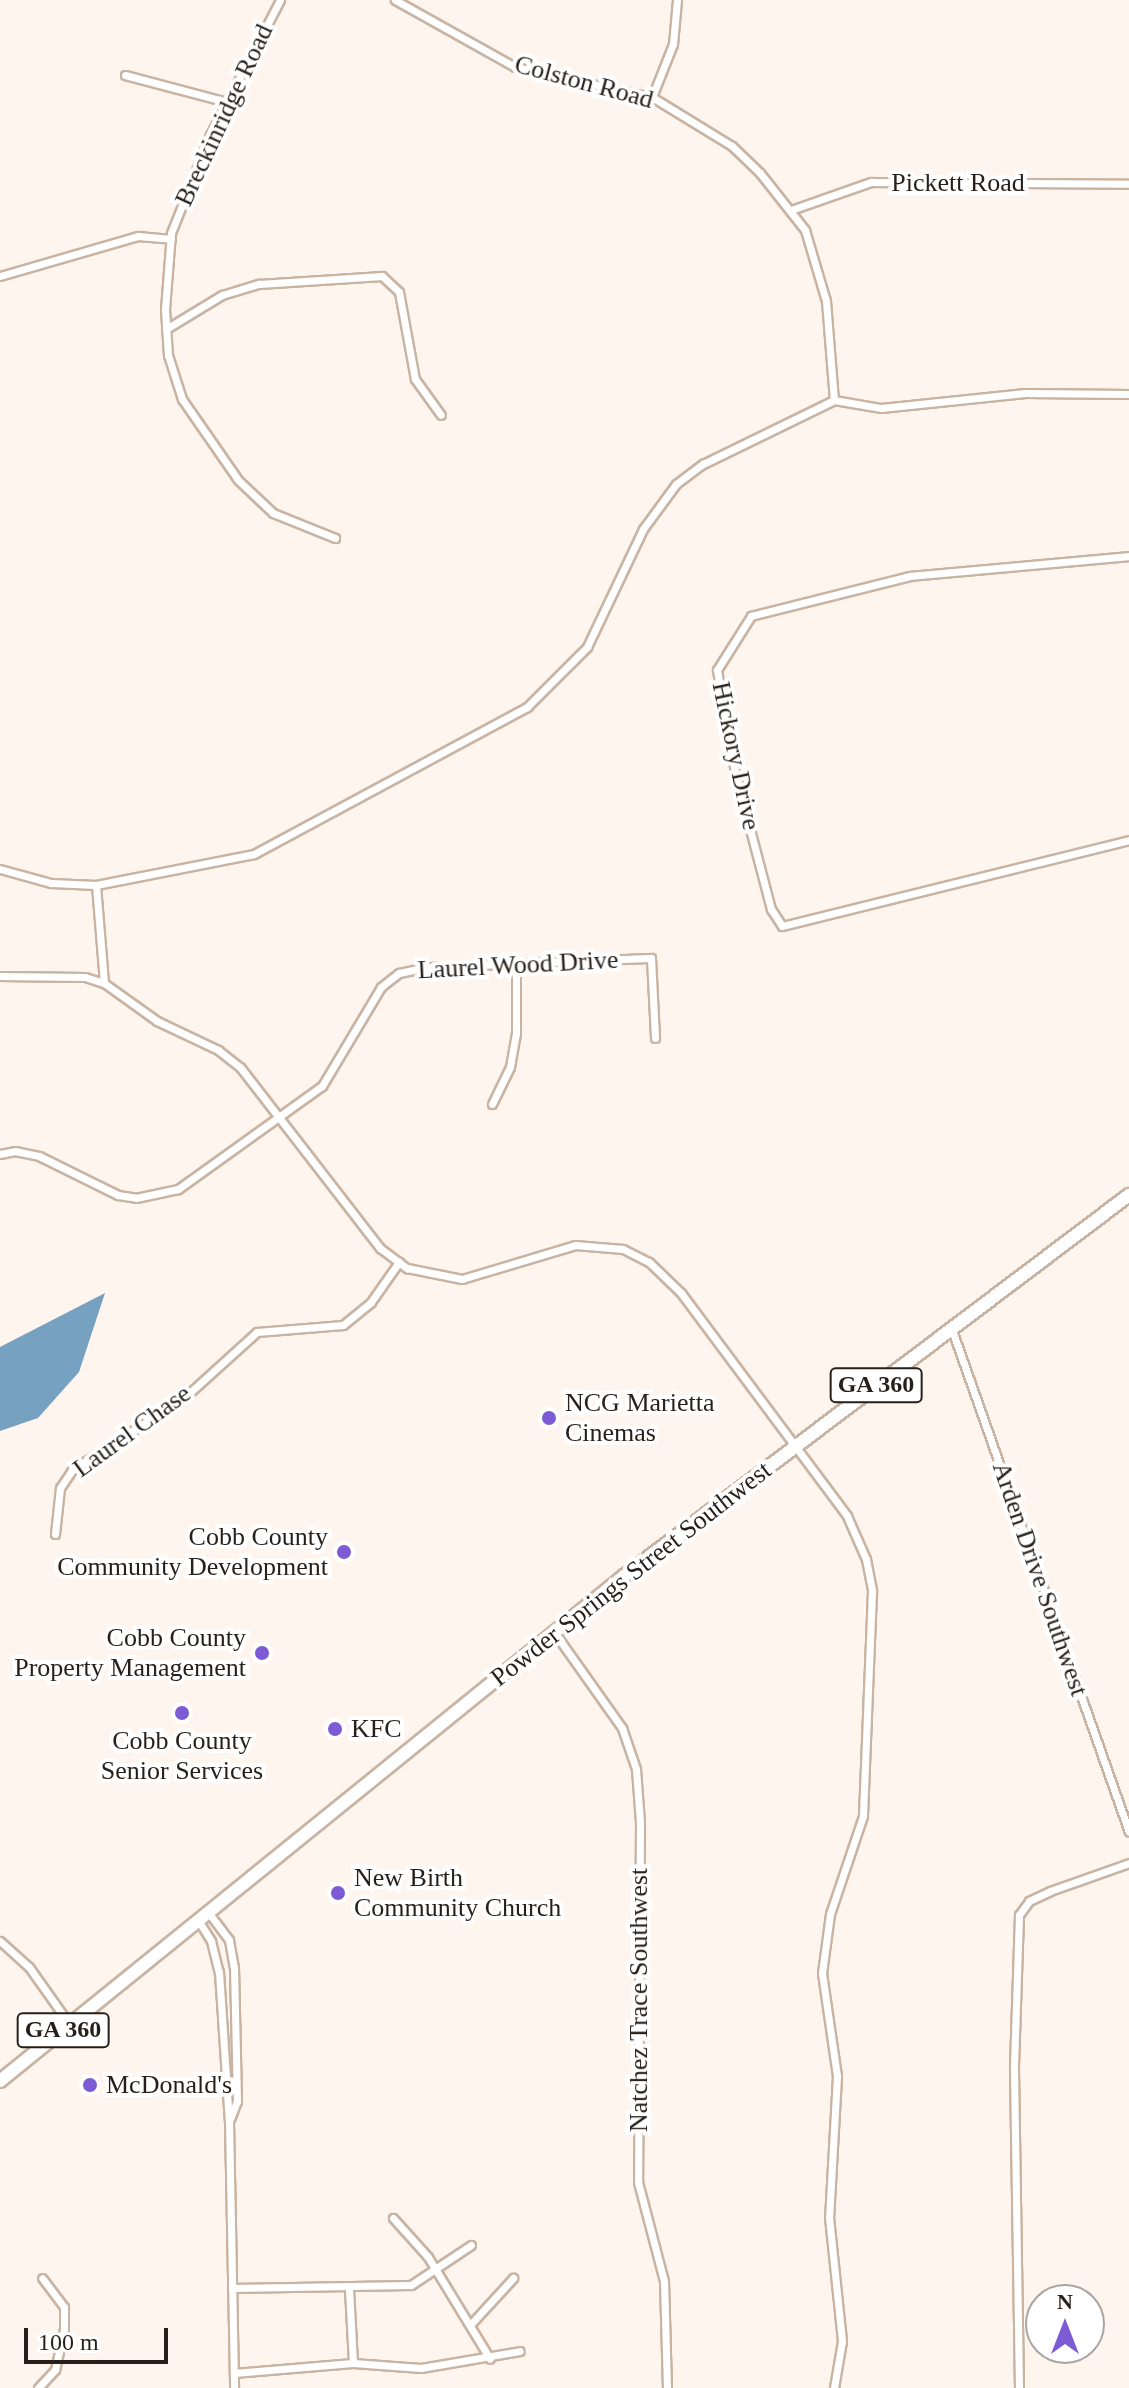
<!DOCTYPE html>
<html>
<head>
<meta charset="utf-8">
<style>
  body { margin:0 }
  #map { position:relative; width:1129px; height:2388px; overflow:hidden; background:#fef5ee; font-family:"Times New Roman",serif }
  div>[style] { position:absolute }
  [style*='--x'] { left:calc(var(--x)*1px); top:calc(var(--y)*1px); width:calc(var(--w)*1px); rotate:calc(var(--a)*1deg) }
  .water>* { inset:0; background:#77a1c1 }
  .roads { filter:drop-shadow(2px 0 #c9b4a3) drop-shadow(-2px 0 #c9b4a3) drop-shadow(0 2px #c9b4a3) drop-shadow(0 -2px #c9b4a3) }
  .street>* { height:7px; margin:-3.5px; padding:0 3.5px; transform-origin:3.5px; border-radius:3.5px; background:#fff }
  .primary>* { height:12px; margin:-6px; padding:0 6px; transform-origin:6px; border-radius:6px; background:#fff }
  .dots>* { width:22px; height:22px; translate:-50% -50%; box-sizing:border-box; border:4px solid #fff; border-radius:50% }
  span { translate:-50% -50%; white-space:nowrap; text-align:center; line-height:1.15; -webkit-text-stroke:8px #fff; paint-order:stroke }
  .shield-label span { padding:2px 6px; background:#fff; border:2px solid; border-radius:6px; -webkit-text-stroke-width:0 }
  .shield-label { font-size:24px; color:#271f19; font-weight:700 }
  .street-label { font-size:26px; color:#271f19 }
  .poi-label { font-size:26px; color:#271f19 }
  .left { translate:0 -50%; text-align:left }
  .right { translate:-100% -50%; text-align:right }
  .north { position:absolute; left:1025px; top:2284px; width:80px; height:80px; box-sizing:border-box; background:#fff; border:2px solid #a9a5a3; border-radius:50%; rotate:0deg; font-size:22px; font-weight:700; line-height:32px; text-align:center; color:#271f19 }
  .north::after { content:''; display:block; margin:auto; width:28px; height:36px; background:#7c5bd5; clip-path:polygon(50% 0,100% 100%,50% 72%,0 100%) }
  .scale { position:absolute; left:24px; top:2328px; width:144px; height:36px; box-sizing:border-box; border:4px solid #271f19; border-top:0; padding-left:10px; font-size:24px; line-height:28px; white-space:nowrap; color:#271f19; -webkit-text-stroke:6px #fff; paint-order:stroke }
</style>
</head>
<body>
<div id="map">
  <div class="water">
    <i style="clip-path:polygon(105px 1293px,79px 1372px,38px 1418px,0 1431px,0 1347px)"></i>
  </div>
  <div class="roads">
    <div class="street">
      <i style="--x:280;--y:0;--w:152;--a:117.4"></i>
      <i style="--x:210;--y:135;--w:105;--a:111.7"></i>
      <i style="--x:171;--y:233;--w:76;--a:94.5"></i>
      <i style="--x:165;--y:309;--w:46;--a:86.3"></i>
      <i style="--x:168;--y:355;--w:46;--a:72.3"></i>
      <i style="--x:182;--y:399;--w:98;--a:55.3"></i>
      <i style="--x:238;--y:480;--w:48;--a:43.3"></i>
      <i style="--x:273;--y:513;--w:67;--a:22"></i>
      <i style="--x:395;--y:0;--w:137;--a:29.2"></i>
      <i style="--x:515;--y:67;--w:140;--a:12.4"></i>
      <i style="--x:652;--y:97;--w:94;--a:31.5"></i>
      <i style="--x:732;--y:146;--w:39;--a:44"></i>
      <i style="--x:760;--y:173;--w:73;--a:51.7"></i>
      <i style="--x:805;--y:230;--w:74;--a:73.5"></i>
      <i style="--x:826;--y:301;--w:99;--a:85.4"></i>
      <i style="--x:125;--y:75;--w:106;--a:14.8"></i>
      <i style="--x:652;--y:97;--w:57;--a:-68.4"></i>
      <i style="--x:673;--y:44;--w:44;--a:-84.8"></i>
      <i style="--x:791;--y:210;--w:85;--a:-19.3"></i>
      <i style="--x:871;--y:182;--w:258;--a:0.4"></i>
      <i style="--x:0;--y:276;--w:144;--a:-16.2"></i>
      <i style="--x:138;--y:236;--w:33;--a:5"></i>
      <i style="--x:166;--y:329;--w:66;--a:-31.3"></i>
      <i style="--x:222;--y:295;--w:39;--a:-17"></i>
      <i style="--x:259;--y:284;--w:123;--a:-3.7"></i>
      <i style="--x:382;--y:276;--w:23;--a:43"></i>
      <i style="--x:399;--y:292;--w:88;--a:79.6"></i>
      <i style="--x:415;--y:379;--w:44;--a:54.2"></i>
      <i style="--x:1129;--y:556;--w:220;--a:174.8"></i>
      <i style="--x:910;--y:576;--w:164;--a:165.9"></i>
      <i style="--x:751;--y:616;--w:64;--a:122.2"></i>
      <i style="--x:717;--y:670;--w:104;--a:80"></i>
      <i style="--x:735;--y:772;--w:142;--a:75.3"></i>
      <i style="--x:771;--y:909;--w:20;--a:57"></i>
      <i style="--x:782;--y:926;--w:357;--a:-13.9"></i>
      <i style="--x:0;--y:869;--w:53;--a:15.4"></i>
      <i style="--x:51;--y:883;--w:45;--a:2.5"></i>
      <i style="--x:96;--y:885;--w:161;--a:-11.1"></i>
      <i style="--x:254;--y:854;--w:310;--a:-28.3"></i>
      <i style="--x:527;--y:707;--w:85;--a:-45"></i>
      <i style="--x:587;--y:647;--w:131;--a:-64.6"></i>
      <i style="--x:643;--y:529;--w:56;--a:-53.7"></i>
      <i style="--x:676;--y:484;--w:34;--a:-37"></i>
      <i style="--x:703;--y:464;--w:146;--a:-26"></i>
      <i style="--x:834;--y:400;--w:48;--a:9.7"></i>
      <i style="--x:881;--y:408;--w:145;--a:-5.9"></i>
      <i style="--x:1025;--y:393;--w:104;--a:0.6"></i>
      <i style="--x:96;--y:885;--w:98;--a:85.3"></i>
      <i style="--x:104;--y:983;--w:65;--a:35.6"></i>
      <i style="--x:157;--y:1021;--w:68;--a:25.4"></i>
      <i style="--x:218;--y:1050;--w:28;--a:38"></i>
      <i style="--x:240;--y:1067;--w:229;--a:52.3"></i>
      <i style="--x:380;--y:1248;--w:34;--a:37"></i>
      <i style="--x:407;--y:1268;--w:56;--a:11.3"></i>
      <i style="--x:462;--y:1279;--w:118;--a:-16.7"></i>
      <i style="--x:575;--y:1245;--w:48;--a:4.8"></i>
      <i style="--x:623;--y:1249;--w:29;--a:27"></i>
      <i style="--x:649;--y:1262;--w:45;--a:44.1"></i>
      <i style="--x:681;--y:1293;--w:278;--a:53.3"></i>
      <i style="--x:847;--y:1516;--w:47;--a:66.2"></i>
      <i style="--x:866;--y:1559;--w:33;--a:79"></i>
      <i style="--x:872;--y:1591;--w:225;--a:92.3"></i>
      <i style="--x:863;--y:1816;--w:103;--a:108.6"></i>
      <i style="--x:830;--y:1914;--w:60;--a:97.7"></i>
      <i style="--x:822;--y:1973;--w:104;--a:81.7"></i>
      <i style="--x:837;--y:2076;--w:141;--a:93.2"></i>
      <i style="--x:829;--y:2217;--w:125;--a:84"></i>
      <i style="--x:842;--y:2341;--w:48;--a:99.7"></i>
      <i style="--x:0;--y:976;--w:85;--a:0.7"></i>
      <i style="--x:85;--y:977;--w:20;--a:18"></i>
      <i style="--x:492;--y:1104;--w:41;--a:-64.1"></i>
      <i style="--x:510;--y:1067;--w:34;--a:-80"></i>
      <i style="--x:516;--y:1034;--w:71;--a:-90"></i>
      <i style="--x:0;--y:1154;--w:15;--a:-11"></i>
      <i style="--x:15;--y:1151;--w:25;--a:12"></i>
      <i style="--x:39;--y:1156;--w:88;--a:26.3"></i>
      <i style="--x:118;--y:1195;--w:18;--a:9"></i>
      <i style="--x:136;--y:1198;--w:43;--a:-12.1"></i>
      <i style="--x:178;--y:1189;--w:177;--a:-35.6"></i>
      <i style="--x:322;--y:1086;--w:115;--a:-59.2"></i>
      <i style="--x:381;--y:987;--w:23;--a:-38"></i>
      <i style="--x:399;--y:973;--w:29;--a:-12"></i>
      <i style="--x:427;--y:967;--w:224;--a:-2.3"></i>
      <i style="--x:651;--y:958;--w:80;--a:87.1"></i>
      <i style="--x:951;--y:1327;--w:535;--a:70.58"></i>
      <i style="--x:55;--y:1534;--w:46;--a:-83.8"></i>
      <i style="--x:60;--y:1488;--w:22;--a:-56"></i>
      <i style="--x:72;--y:1470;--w:135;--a:-32.9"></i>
      <i style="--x:185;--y:1397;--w:97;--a:-42.1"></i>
      <i style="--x:257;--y:1332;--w:86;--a:-4.7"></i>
      <i style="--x:343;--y:1325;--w:36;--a:-39"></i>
      <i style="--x:371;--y:1302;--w:49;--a:-55"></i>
      <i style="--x:554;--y:1632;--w:118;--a:54.7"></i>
      <i style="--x:622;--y:1728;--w:43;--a:71.1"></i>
      <i style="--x:636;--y:1769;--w:53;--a:85.7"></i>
      <i style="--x:640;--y:1822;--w:360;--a:90.3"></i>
      <i style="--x:638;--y:2182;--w:102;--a:75.3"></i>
      <i style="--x:664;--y:2281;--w:107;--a:88.4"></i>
      <i style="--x:208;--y:1912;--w:35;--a:53"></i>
      <i style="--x:229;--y:1940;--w:27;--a:80"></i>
      <i style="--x:234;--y:1967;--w:134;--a:88.7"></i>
      <i style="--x:237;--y:2101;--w:19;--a:111"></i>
      <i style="--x:198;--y:1920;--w:25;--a:58"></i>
      <i style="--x:211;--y:1941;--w:32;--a:76"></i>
      <i style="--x:219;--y:1972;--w:149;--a:86.2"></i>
      <i style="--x:229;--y:2121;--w:267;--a:88.9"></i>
      <i style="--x:0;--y:1941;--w:39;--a:42"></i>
      <i style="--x:29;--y:1967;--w:71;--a:54.7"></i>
      <i style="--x:393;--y:2218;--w:52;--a:48.1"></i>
      <i style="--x:428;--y:2257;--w:119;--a:58.7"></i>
      <i style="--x:232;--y:2288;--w:179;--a:-1"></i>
      <i style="--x:411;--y:2285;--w:72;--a:-33.7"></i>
      <i style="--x:349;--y:2289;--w:74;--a:86.9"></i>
      <i style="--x:470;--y:2325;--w:64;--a:-47.5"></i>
      <i style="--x:234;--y:2373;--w:119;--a:-4.8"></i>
      <i style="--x:353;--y:2363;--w:68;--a:4.2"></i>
      <i style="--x:421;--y:2368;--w:100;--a:-9.7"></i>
      <i style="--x:38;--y:2388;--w:25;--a:-47"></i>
      <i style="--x:55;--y:2370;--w:42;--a:-77.6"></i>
      <i style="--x:64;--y:2329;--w:22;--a:-90"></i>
      <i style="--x:64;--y:2307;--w:36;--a:-127"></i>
      <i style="--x:1019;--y:2388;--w:322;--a:-90.9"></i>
      <i style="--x:1014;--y:2066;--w:151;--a:-88.1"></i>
      <i style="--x:1019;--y:1915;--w:17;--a:-54"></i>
      <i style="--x:1029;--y:1901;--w:23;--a:-25"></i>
      <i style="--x:1050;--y:1891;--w:84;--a:-19.5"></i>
    </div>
    <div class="primary">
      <i style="--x:0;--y:2081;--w:803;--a:-38.98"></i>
      <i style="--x:624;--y:1576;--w:633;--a:-37.03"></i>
    </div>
  </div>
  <div class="dots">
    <i style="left:549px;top:1418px;background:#7c5bd5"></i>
    <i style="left:344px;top:1552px;background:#7c5bd5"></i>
    <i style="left:262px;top:1653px;background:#7c5bd5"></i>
    <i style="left:182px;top:1713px;background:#7c5bd5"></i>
    <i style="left:335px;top:1729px;background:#7c5bd5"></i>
    <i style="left:338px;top:1893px;background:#7c5bd5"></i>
    <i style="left:90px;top:2085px;background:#7c5bd5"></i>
  </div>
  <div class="shield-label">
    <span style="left:876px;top:1385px">GA 360</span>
    <span style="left:63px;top:2030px">GA 360</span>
  </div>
  <div class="street-label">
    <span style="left:584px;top:82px;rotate:15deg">Colston Road</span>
    <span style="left:224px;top:115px;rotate:-65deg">Breckinridge Road</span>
    <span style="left:958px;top:183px">Pickett Road</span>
    <span style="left:736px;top:756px;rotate:78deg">Hickory Drive</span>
    <span style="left:518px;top:965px;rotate:-3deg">Laurel Wood Drive</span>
    <span style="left:132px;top:1431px;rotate:-36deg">Laurel Chase</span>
    <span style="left:631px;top:1574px;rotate:-38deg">Powder Springs Street Southwest</span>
    <span style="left:1040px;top:1579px;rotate:71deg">Arden Drive Southwest</span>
    <span style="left:639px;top:2000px;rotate:-90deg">Natchez Trace Southwest</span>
  </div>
  <div class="poi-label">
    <span class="left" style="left:565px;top:1418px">NCG Marietta<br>Cinemas</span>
    <span class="right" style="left:328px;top:1552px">Cobb County<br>Community Development</span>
    <span class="right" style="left:246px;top:1653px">Cobb County<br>Property Management</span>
    <span class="left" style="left:351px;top:1729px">KFC</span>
    <span style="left:182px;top:1756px">Cobb County<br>Senior Services</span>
    <span class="left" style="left:354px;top:1893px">New Birth<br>Community Church</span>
    <span class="left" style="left:106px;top:2085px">McDonald's</span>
  </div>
  <div class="north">N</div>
  <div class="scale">100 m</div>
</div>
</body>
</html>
